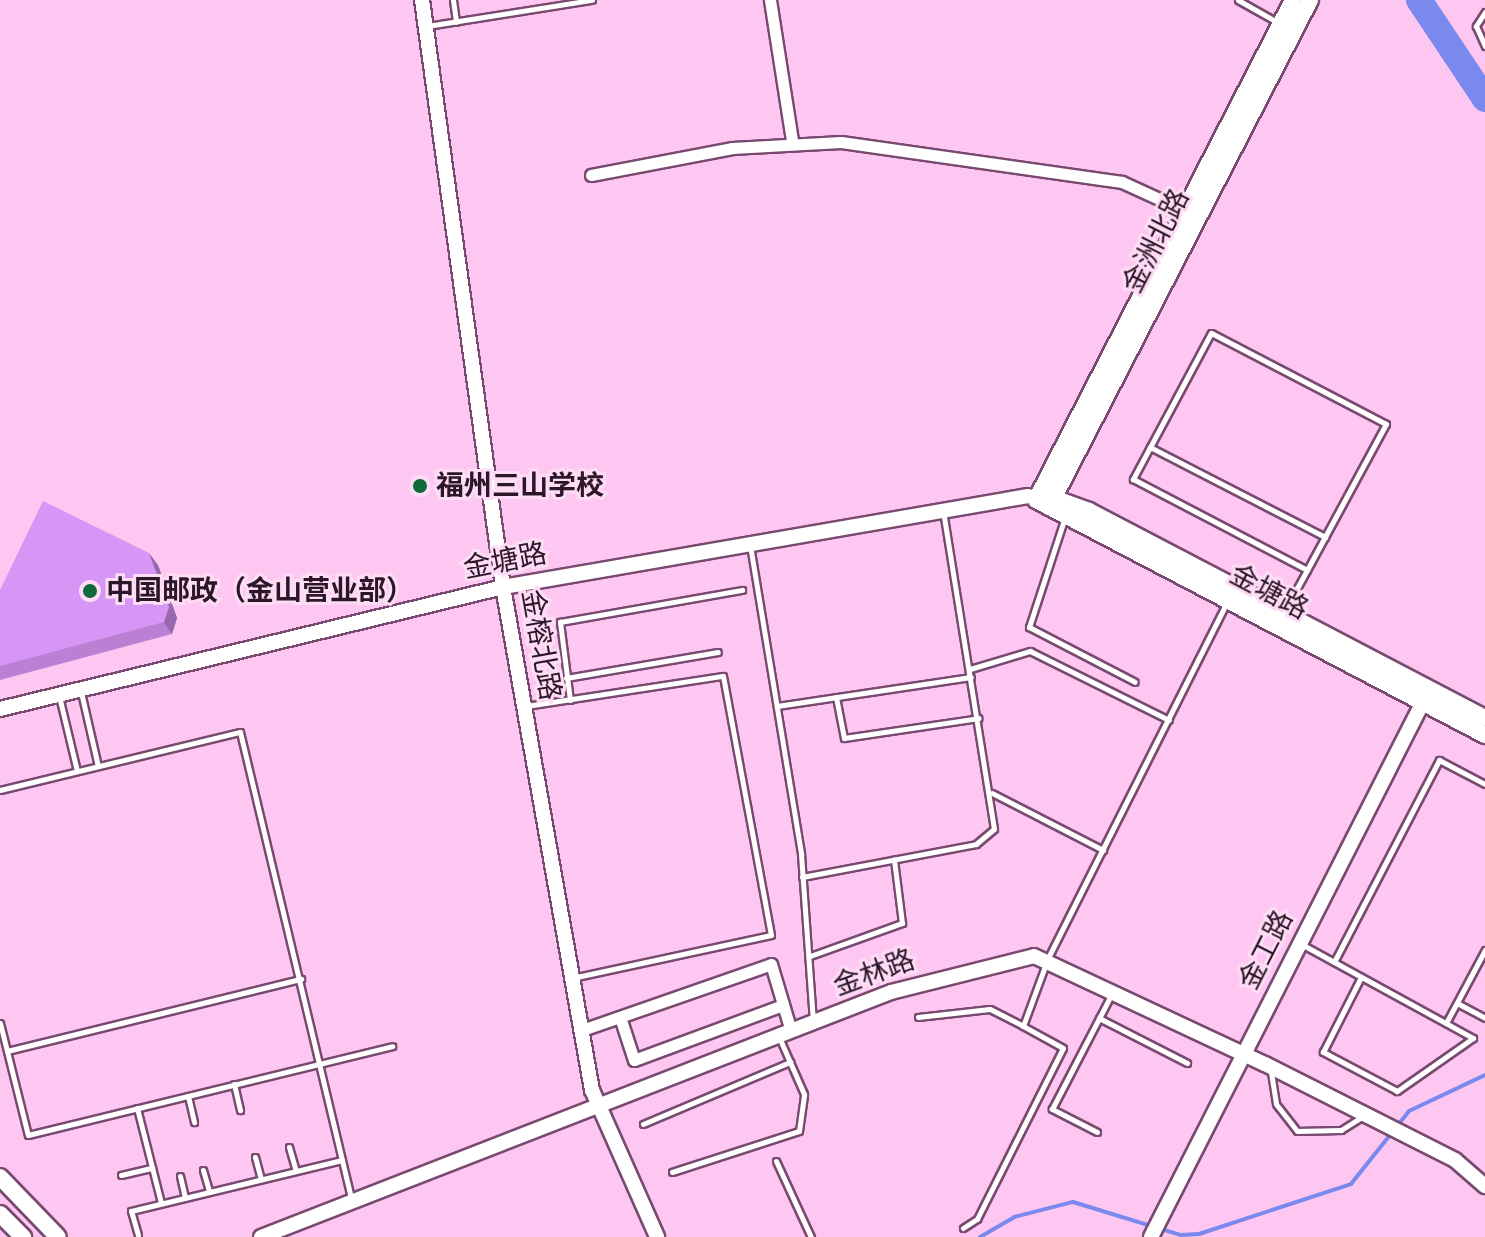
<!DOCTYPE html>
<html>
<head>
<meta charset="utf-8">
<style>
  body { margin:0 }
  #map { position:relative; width:1485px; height:1237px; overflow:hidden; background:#fec7f1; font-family:"Fira Sans Condensed","Noto Sans SC",sans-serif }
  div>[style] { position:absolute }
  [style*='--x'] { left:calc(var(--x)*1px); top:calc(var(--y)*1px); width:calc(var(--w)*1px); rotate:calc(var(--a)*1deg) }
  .stream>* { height:4px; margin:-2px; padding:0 2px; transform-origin:2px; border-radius:2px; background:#7989ed }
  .river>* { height:26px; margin:-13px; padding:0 13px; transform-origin:13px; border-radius:13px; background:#7989ed }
  .roads { filter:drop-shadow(2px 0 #784a6f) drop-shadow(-2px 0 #784a6f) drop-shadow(0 2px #784a6f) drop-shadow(0 -2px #784a6f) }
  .service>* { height:5px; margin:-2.5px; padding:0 2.5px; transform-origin:2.5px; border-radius:2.5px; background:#fff }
  .minor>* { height:11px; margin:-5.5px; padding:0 5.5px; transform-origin:5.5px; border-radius:5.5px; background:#fff }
  .tertiary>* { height:14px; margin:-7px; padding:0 7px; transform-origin:7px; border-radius:7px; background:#fff }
  .secondary>* { height:16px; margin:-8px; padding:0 8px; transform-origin:8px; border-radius:8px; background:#fff }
  .primary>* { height:16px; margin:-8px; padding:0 8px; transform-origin:8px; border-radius:8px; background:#fff }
  .wall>* { inset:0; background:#b980d3 }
  .shaded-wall>* { inset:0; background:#9668ac }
  .building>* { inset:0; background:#d795f5 }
  .dots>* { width:22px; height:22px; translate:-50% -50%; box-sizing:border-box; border:4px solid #fedcf6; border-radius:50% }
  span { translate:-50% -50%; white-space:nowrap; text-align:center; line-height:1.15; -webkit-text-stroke:6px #fedcf6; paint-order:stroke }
  .street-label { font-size:28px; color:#2b1727 }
  .poi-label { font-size:28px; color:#2b1727; font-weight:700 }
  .left { translate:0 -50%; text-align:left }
</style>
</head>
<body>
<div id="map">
  <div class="stream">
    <i style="--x:980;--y:1237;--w:39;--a:-30"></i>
    <i style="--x:1014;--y:1217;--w:61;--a:-14.3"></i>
    <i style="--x:1073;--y:1202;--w:113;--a:17"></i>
    <i style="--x:1181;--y:1235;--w:18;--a:-3"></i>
    <i style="--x:1199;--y:1234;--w:160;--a:-18.2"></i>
    <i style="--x:1351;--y:1184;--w:93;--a:-51.5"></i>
    <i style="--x:1409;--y:1111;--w:84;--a:-25.3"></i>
  </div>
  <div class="river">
    <i style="--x:1419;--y:0;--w:119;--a:56.3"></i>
  </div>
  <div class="roads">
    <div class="service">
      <i style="--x:453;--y:0;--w:22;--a:82"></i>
      <i style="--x:1238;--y:0;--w:45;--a:29.4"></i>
      <i style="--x:1485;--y:12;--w:17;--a:123"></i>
      <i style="--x:1476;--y:26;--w:22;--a:66"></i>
      <i style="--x:427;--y:26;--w:167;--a:-9"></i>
      <i style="--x:1150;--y:447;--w:197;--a:27.2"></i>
      <i style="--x:1065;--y:517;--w:116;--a:108.1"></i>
      <i style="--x:1029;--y:627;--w:119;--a:27.4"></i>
      <i style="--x:750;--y:545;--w:313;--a:80.6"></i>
      <i style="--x:801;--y:854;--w:168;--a:85.9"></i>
      <i style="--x:1285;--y:610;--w:46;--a:-61.2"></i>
      <i style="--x:1307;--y:570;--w:166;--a:-61.6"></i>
      <i style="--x:1386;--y:424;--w:197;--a:-152.5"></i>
      <i style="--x:1211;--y:333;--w:166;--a:118.1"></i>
      <i style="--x:1133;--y:479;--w:196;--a:27.6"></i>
      <i style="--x:970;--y:669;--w:63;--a:-16.7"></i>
      <i style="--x:1030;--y:651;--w:155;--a:26.4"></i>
      <i style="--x:566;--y:678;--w:154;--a:-9.7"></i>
      <i style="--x:81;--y:692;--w:76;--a:77.1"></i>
      <i style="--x:59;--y:696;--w:77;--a:76.5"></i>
      <i style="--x:836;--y:697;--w:42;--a:79"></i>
      <i style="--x:844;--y:738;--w:136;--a:-8.4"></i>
      <i style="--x:570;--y:700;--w:79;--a:-97.3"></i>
      <i style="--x:560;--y:622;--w:185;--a:-10"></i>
      <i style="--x:526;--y:706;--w:199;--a:-8.7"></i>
      <i style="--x:723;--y:676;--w:263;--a:79.5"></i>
      <i style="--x:771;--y:935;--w:199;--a:167.8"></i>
      <i style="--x:777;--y:706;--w:196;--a:-8.5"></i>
      <i style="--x:0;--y:790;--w:247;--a:-13.6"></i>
      <i style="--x:240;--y:732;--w:480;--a:76.6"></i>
      <i style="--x:992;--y:793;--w:125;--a:27.2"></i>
      <i style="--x:802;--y:877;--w:177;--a:-10.7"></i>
      <i style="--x:976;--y:844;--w:23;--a:-40"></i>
      <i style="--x:994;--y:829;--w:321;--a:-99.1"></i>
      <i style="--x:1303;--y:945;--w:194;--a:28.7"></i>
      <i style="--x:1473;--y:1038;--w:93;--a:145.1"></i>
      <i style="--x:1397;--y:1091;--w:84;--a:-152.2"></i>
      <i style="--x:1323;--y:1052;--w:84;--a:-63.1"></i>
      <i style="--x:810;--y:956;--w:98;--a:-19.7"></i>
      <i style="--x:902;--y:923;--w:64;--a:-97.2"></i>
      <i style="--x:1334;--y:962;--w:228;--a:-62.5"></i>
      <i style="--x:1439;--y:760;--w:52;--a:27.6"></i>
      <i style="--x:1457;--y:1003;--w:32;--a:28"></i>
      <i style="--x:918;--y:1017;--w:72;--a:-6.3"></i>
      <i style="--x:990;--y:1009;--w:37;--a:27"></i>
      <i style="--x:1099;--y:1018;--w:99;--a:27.1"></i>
      <i style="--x:0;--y:1023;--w:115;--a:76"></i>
      <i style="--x:28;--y:1135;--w:375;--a:-13.7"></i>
      <i style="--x:1446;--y:1023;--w:83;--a:-61.9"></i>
      <i style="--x:7;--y:1051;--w:303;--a:-13.8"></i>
      <i style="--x:1271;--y:1072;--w:32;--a:81"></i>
      <i style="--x:1276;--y:1104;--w:34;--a:52"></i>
      <i style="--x:1297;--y:1131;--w:44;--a:-1.3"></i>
      <i style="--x:1341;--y:1130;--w:26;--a:-32"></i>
      <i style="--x:234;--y:1084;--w:27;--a:77"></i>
      <i style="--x:188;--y:1096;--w:27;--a:77"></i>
      <i style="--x:137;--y:1108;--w:98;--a:75.8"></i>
      <i style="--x:643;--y:1124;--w:160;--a:-22.9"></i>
      <i style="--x:1097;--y:1132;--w:51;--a:-152.9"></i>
      <i style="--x:1052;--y:1109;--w:128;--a:-62.6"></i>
      <i style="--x:289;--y:1147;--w:25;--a:74"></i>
      <i style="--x:255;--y:1157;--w:23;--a:75"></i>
      <i style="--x:776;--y:1161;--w:84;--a:65.3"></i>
      <i style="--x:203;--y:1170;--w:22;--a:74"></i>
      <i style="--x:672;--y:1172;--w:133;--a:-17.9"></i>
      <i style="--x:799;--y:1131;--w:37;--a:-82"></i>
      <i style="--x:804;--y:1094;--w:62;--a:-113.7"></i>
      <i style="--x:121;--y:1175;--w:32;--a:-13"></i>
      <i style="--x:180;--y:1176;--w:22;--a:77"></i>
      <i style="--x:963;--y:1228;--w:17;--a:-33"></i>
      <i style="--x:977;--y:1219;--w:191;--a:-63.3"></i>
      <i style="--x:1063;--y:1048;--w:46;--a:-151.2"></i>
      <i style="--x:1023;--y:1026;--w:72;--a:-69.8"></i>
      <i style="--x:1048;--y:958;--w:396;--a:-63.3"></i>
      <i style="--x:138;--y:1235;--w:25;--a:-106"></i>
      <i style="--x:131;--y:1211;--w:217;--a:-13.6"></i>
    </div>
    <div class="minor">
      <i style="--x:770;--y:0;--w:143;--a:81.1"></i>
      <i style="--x:591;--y:175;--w:144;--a:-10.8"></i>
      <i style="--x:732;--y:148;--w:109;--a:-3.2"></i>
      <i style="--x:841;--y:142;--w:284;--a:8.1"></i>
      <i style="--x:1122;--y:182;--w:75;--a:24.5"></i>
      <i style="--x:620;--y:1017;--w:45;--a:72"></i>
      <i style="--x:634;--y:1060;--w:159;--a:-20.3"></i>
      <i style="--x:582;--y:1030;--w:200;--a:-19.2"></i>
      <i style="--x:771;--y:964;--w:70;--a:73.4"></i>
    </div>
    <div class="tertiary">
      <i style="--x:422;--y:0;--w:593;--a:82.14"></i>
      <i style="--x:503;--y:587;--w:511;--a:79.97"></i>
      <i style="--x:592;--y:1090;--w:161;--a:66.1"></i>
      <i style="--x:0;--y:709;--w:518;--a:-13.63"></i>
      <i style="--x:503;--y:587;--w:533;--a:-9.83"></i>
      <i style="--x:261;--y:1237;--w:676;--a:-21.25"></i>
      <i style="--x:891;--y:992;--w:147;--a:-14.1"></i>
      <i style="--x:1034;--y:956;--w:255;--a:25.1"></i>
      <i style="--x:1265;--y:1064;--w:213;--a:26.8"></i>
      <i style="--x:1455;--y:1160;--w:40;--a:41"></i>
      <i style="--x:1151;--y:1237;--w:611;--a:-63.06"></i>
    </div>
    <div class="secondary">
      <i style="--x:1045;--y:495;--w:47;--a:20"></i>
      <i style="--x:1089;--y:511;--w:447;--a:27.6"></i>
      <i style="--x:1036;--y:500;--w:562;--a:-62.8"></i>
      <i style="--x:1040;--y:502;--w:502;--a:27.64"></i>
      <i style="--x:1049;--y:507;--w:570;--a:-62.76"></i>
    </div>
    <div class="primary">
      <i style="--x:0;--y:1177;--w:83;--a:46"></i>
      <i style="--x:0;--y:1214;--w:33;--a:45"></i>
    </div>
  </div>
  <div class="wall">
    <i style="clip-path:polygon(158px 565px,177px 618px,172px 634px,0 680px,0 590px)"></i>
  </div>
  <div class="shaded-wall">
    <i style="clip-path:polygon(149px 553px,158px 565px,177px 618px,172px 634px,164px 622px)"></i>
  </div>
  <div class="building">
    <i style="clip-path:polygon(43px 501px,149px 553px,169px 607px,164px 622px,0 666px,0 590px)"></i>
  </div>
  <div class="dots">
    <i style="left:420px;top:486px;background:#11693c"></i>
    <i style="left:90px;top:591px;background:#11693c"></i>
  </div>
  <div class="street-label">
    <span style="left:1156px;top:241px;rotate:-63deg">金洲北路</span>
    <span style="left:505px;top:561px;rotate:-11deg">金塘路</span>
    <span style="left:1269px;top:592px;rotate:28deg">金塘路</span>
    <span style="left:541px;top:645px;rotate:80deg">金榕北路</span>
    <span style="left:1266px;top:950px;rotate:-63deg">金工路</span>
    <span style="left:874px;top:973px;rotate:-20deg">金林路</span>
  </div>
  <div class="poi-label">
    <span class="left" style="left:436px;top:486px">福州三山学校</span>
    <span class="left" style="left:106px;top:591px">中国邮政（金山营业部）</span>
  </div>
</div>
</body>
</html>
